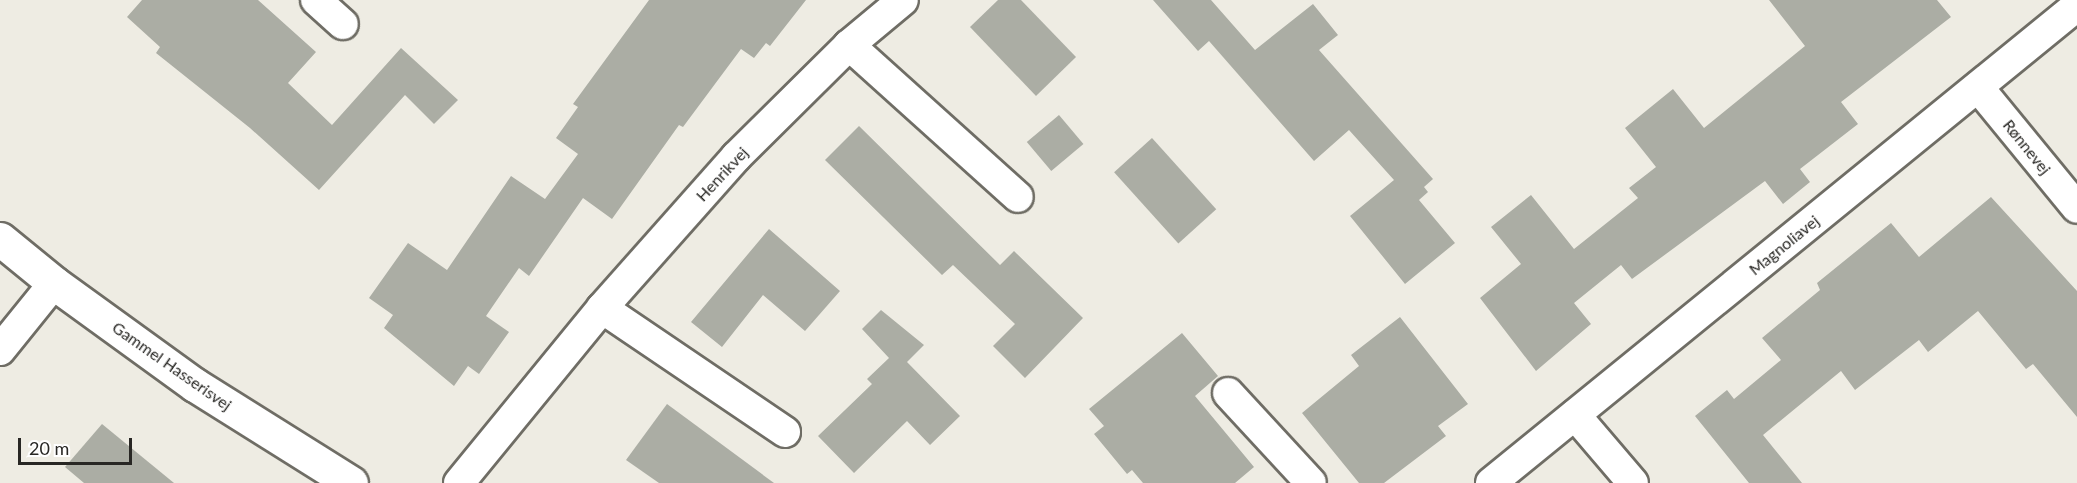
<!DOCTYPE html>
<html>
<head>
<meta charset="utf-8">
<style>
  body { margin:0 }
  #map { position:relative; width:2077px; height:483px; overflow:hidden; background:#eeece3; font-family:Lato,sans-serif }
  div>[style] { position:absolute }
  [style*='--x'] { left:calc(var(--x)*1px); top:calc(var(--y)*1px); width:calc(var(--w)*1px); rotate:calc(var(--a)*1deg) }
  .building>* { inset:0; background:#abada4; transform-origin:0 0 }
  .roads { filter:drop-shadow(2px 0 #6f6d65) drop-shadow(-2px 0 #6f6d65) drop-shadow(0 2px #6f6d65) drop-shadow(0 -2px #6f6d65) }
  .street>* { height:30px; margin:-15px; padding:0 15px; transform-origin:15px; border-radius:15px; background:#fff }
  .secondary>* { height:33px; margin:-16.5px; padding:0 16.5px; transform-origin:16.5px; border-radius:16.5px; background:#fff }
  span { translate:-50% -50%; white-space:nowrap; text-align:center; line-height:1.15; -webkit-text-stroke:5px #fff; paint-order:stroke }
  .street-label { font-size:16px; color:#282724 }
  .scale { position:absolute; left:18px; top:438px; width:114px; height:27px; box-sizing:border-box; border:3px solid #282724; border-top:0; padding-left:8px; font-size:18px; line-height:21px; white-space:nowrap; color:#282724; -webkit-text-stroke:4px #fff; paint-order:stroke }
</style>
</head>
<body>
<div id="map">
  <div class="building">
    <i style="clip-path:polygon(142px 0,258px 0,316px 52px,288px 83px,332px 125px,401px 48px,458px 100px,434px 124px,405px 95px,319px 190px,250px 128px,156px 53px,160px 47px,127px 17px)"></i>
    <i style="clip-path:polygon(649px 0,806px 0,770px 46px,766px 43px,754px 58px,741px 49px,683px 127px,679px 125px,612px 219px,583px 198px,529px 276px,519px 268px,486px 316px,509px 332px,479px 374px,468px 366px,454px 386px,384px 328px,393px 315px,369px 298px,408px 243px,447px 270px,511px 176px,545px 199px,578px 154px,556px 138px,578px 107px,573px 104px)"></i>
    <i style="clip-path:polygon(998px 0,1021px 0,1076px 57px,1036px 96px,970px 27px)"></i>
    <i style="clip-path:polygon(1153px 0,1211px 0,1255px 50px,1313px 4px,1338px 35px,1319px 50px,1433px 179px,1424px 187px,1428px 192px,1419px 200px,1455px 243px,1405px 284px,1350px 216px,1394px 180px,1349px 130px,1314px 161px,1209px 41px,1198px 51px)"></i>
    <i style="clip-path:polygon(1769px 0,1937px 0,1951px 17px,1841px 102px,1858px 124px,1800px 169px,1810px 182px,1783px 204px,1765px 181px,1632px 279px,1621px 265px,1574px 303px,1591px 324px,1536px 371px,1480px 298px,1521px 264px,1491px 227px,1531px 195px,1574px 249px,1638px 198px,1629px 188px,1656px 167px,1625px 128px,1673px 89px,1704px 128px,1805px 46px)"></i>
    <i style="left:1059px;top:115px;width:38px;height:42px;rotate:50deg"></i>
    <i style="clip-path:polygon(859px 126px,1000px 265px,1014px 251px,1083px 318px,1025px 378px,993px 346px,1015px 324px,953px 265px,942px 275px,825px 160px)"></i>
    <i style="left:1152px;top:138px;width:96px;height:51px;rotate:48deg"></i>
    <i style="clip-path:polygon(1991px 197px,2077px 291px,2077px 417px,2033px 364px,2026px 369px,1978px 311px,1928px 352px,1919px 340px,1855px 390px,1841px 371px,1763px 435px,1802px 483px,1749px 483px,1695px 416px,1727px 390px,1734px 399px,1781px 360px,1762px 338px,1820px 290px,1817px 283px,1891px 223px,1919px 257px)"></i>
    <i style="clip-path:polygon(769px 229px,840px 291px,805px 331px,763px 295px,722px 347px,691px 322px)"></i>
    <i style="clip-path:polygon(881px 310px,924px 345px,907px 362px,960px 416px,930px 445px,907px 421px,854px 473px,818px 436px,872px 384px,867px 379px,889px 358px,862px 329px)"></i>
    <i style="clip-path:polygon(1400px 317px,1468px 404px,1438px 426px,1446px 436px,1384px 483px,1359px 483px,1302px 413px,1359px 366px,1351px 355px)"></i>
    <i style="clip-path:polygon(1182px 333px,1218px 376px,1195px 396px,1254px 467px,1235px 483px,1143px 483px,1132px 470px,1127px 474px,1094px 434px,1104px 426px,1089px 409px)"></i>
    <i style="clip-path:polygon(667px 404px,774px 483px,659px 483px,626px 460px)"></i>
    <i style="clip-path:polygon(102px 424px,174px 483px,84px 483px,65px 467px)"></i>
  </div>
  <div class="roads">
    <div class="street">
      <i style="--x:316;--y:0;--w:36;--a:42"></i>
      <i style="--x:849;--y:45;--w:227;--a:42"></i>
      <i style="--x:1978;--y:87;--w:156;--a:50.7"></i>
      <i style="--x:602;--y:308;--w:221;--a:34.1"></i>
      <i style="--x:0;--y:350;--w:86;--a:-51.1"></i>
      <i style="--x:1228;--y:393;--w:122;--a:47.3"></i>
      <i style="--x:1575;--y:415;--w:89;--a:49.5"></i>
      <i style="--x:459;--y:483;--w:226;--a:-50.7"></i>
      <i style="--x:602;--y:308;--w:202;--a:-48.4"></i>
      <i style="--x:736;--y:157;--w:159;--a:-44.7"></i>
      <i style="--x:849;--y:45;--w:70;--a:-39.8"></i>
      <i style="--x:1491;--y:483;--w:756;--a:-39.15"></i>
    </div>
    <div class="secondary">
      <i style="--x:0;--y:239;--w:70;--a:39.2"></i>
      <i style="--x:54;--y:283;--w:174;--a:35.9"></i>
      <i style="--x:195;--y:385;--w:184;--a:32.1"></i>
    </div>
  </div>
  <div class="street-label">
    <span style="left:2027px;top:147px;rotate:51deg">Rønnevej</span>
    <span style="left:722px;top:174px;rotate:-47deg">Henrikvej</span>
    <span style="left:1784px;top:245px;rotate:-39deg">Magnoliavej</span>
    <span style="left:172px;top:366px;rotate:35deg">Gammel Hasserisvej</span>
  </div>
  <div class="scale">20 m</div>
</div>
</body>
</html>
